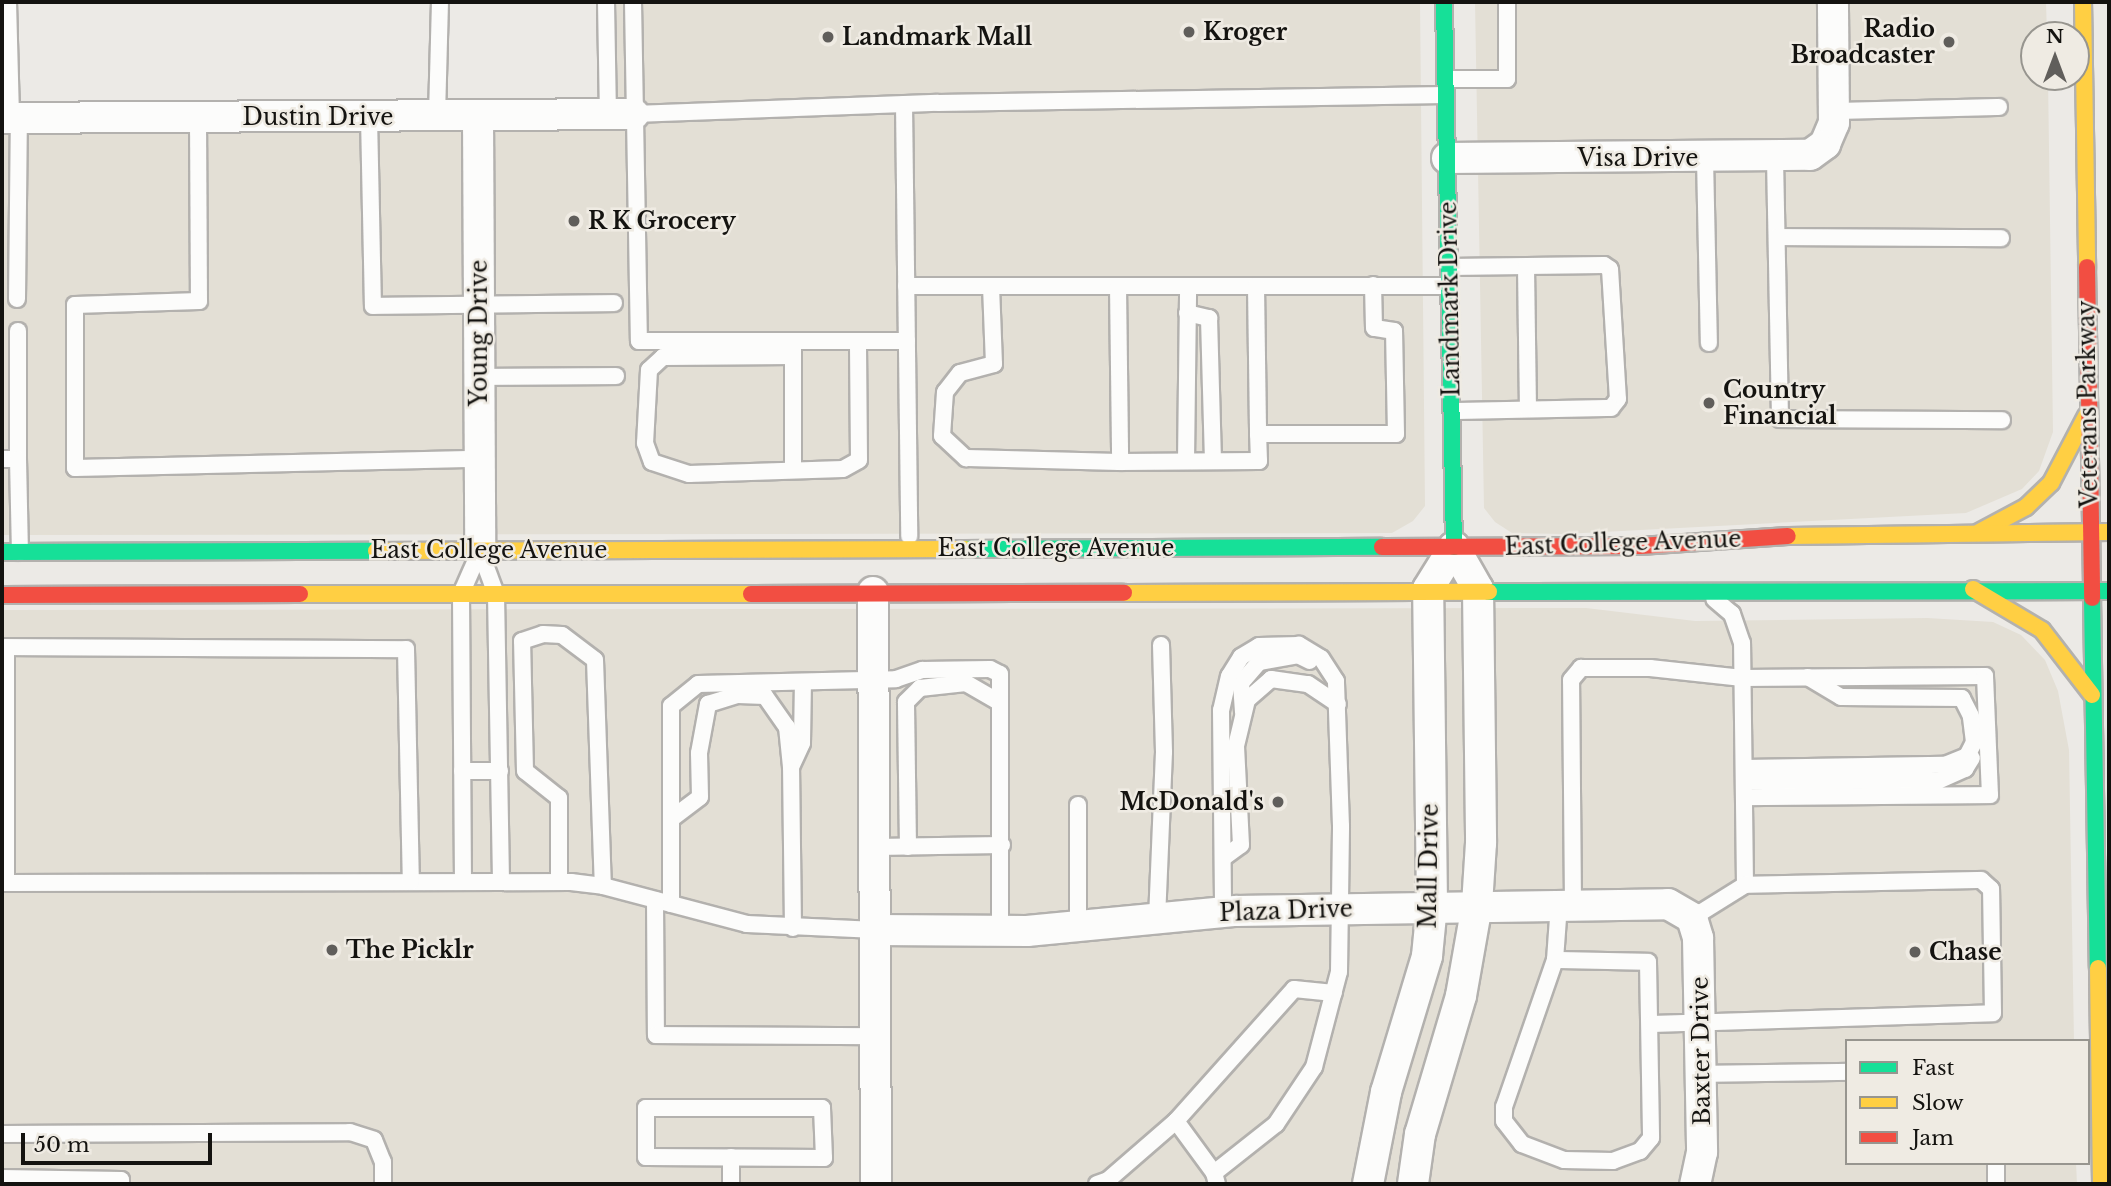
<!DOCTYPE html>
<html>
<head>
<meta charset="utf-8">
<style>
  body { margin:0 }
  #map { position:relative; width:2111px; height:1186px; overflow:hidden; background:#eceae6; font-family:"Libre Baskerville",serif }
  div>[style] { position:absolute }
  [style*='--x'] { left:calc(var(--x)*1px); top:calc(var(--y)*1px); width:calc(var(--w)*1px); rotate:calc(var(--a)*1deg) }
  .built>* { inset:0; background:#e3dfd5 }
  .roads { filter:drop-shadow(2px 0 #b3b1ae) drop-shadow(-2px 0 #b3b1ae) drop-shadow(0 2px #b3b1ae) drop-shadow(0 -2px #b3b1ae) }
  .lane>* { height:16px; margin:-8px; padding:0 8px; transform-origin:8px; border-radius:8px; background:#fcfcfb }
  .street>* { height:30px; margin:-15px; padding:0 15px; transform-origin:15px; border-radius:15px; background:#fcfcfb }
  .fast>* { height:16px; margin:-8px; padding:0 8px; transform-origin:8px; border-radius:8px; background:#16e098 }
  .slow>* { height:16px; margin:-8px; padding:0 8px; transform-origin:8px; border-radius:8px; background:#ffcf43 }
  .jam>* { height:16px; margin:-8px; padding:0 8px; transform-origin:8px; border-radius:8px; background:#f24e42 }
  .dots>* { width:19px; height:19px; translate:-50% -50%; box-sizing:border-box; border:4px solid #efebe3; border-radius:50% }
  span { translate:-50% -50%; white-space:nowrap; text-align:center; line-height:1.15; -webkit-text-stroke:5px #efebe3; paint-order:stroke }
  .poi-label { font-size:23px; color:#141310; font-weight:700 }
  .right { translate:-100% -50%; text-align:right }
  .left { translate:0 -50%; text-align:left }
  .street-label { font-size:23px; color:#141310 }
  .frame { position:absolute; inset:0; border:4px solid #141310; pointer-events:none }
  .legend { position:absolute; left:1845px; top:1039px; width:245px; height:126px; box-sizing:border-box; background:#efebe3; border:2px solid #97958f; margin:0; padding:9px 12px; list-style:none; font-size:21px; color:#141310 }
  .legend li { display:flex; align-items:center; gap:14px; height:35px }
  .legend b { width:35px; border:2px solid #97958f }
  .north { position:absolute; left:2020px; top:21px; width:70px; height:70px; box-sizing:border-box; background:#efebe3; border:2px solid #97958f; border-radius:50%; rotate:0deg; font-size:19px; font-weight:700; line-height:28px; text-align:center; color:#141310 }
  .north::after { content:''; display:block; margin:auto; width:24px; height:32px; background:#605e5b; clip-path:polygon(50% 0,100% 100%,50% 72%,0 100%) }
  .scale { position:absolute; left:21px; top:1133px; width:191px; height:32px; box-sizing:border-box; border:4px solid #141310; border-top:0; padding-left:9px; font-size:21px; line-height:24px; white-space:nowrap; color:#141310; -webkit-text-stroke:5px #efebe3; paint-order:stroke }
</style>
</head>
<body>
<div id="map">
  <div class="built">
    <i style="clip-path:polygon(616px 2px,1420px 2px,1425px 506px,1413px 521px,1392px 533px,2px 535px,2px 135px,618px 128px)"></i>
    <i style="clip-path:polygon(1475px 2px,2046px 2px,2047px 35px,2034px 35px,2034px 77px,2048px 77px,2053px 432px,2039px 471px,2022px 489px,1966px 513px,1564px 534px,1512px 533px,1495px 522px,1484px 508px)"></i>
    <i style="clip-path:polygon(1586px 608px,1695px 621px,1927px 618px,1993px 622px,2021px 635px,2045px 660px,2058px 691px,2069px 750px,2074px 1041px,1847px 1041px,1847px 1163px,2076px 1163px,2077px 1184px,2px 1184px,2px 610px)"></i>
  </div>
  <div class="roads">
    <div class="lane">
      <i style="--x:8;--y:2;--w:116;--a:88.5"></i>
      <i style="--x:606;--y:2;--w:112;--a:89"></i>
      <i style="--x:633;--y:2;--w:339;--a:89"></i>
      <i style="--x:639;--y:341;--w:268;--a:0"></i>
      <i style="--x:1445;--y:79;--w:62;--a:0"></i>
      <i style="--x:1507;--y:79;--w:77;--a:-90"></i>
      <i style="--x:904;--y:104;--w:432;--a:89.3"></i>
      <i style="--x:1835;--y:111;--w:164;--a:-1.4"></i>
      <i style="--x:634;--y:114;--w:304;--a:-2.1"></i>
      <i style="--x:938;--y:103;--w:507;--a:-0.9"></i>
      <i style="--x:437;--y:116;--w:114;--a:-88.5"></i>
      <i style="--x:198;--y:117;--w:184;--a:89.7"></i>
      <i style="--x:199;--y:301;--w:124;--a:178.2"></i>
      <i style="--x:75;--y:305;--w:163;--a:90"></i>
      <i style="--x:75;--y:468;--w:404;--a:-1.3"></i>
      <i style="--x:369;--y:117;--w:189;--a:88.8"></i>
      <i style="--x:373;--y:306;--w:241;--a:-0.7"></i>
      <i style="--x:1705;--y:158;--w:185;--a:88.8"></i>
      <i style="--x:1775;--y:158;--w:261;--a:88.9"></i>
      <i style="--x:1780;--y:419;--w:222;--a:0.3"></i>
      <i style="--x:1777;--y:237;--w:224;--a:0.3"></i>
      <i style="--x:1449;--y:267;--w:155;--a:-0.7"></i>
      <i style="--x:1604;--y:265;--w:7;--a:34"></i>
      <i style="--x:1610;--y:269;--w:130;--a:86.5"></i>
      <i style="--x:1618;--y:399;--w:11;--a:128"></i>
      <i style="--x:1611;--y:408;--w:159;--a:178.9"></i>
      <i style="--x:1526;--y:267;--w:142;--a:89.2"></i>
      <i style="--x:906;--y:286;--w:543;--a:0"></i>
      <i style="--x:991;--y:286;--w:78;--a:87.8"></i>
      <i style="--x:994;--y:364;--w:35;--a:165"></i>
      <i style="--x:960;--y:373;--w:24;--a:128"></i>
      <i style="--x:945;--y:392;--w:44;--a:93.9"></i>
      <i style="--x:942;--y:436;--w:33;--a:43"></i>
      <i style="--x:966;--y:458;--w:154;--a:1.5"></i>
      <i style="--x:1118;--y:286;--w:176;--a:89.3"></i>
      <i style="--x:1120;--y:462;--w:139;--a:-0.4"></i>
      <i style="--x:1259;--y:461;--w:27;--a:-92"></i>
      <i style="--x:1256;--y:286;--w:148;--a:89.2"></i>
      <i style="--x:1258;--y:434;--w:138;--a:0"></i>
      <i style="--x:1396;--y:434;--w:103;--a:-91.1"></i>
      <i style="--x:1394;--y:331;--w:20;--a:-171"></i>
      <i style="--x:1374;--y:328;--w:43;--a:-91.3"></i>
      <i style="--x:17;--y:299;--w:181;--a:-89.4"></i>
      <i style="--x:1187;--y:313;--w:23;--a:13"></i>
      <i style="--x:1209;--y:318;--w:143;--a:88.4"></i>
      <i style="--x:18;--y:331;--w:128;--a:90"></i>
      <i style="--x:793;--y:346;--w:123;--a:90"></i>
      <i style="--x:793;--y:356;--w:130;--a:179.6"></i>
      <i style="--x:663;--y:357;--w:19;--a:137"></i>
      <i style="--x:649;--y:370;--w:73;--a:93.1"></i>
      <i style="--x:645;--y:443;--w:20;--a:70"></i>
      <i style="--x:652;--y:462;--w:39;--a:18"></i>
      <i style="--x:689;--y:474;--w:154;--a:-1.9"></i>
      <i style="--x:843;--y:469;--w:18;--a:-29"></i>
      <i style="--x:859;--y:460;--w:119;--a:-90.5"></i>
      <i style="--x:479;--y:377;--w:137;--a:-0.4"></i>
      <i style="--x:2;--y:459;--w:16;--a:0"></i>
      <i style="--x:18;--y:459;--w:93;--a:88.8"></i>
      <i style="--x:1186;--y:461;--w:175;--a:-89.3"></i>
      <i style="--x:480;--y:551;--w:46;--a:69.6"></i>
      <i style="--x:496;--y:594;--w:287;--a:89"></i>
      <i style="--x:1243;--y:712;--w:29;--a:-94"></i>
      <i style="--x:1241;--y:683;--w:28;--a:-49"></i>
      <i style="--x:1259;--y:662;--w:40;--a:-10"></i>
      <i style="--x:1298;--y:655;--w:13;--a:27"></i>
      <i style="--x:1744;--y:768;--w:201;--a:-0.9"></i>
      <i style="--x:1945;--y:765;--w:24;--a:-22"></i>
      <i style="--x:1967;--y:756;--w:16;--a:-63"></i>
      <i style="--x:1974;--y:742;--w:26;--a:-97"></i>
      <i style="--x:1971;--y:716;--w:20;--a:-117"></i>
      <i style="--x:1962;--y:698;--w:121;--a:-179.5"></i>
      <i style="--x:1841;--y:697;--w:39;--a:-149"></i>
      <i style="--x:462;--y:771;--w:38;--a:0"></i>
      <i style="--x:1745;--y:781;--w:193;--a:0"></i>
      <i style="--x:1938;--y:781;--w:30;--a:-24"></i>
      <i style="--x:1965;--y:769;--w:13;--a:-58"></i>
      <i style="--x:1078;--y:805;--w:123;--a:90"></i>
      <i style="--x:671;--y:819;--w:36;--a:-37"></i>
      <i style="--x:700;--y:797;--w:44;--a:-91.3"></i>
      <i style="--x:699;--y:753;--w:50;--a:-79.6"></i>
      <i style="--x:708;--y:704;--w:31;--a:-17"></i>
      <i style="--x:738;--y:695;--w:27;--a:2"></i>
      <i style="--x:765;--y:696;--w:38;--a:55"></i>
      <i style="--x:787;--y:727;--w:40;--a:84.3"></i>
      <i style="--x:876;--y:847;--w:126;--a:-0.9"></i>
      <i style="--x:908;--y:847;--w:145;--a:-90.8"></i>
      <i style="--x:906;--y:702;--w:20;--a:-45"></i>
      <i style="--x:920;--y:688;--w:46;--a:-6.2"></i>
      <i style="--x:966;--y:683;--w:39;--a:30"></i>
      <i style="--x:1223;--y:858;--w:22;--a:-36"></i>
      <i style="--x:1241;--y:845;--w:99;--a:-92.9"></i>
      <i style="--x:1236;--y:746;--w:47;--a:-76.6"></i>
      <i style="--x:1247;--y:700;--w:32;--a:-41"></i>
      <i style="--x:1271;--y:679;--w:37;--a:8"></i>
      <i style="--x:1308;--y:684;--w:36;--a:34"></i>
      <i style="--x:463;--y:882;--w:288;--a:-90.4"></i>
      <i style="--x:461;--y:594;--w:47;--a:-66.2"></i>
      <i style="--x:559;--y:882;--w:84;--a:-90"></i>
      <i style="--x:559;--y:798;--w:43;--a:-141.5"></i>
      <i style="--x:525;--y:771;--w:130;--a:-91.3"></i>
      <i style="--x:522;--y:641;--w:22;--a:-18"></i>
      <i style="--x:543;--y:634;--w:19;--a:3"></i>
      <i style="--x:562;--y:635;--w:41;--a:37.1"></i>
      <i style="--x:595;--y:660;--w:226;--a:88"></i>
      <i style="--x:2;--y:883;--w:569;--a:-0.1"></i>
      <i style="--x:571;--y:882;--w:32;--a:7"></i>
      <i style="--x:603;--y:886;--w:149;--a:14.8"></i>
      <i style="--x:747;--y:924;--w:129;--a:2.7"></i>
      <i style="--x:6;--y:883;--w:236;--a:-90"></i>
      <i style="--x:6;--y:647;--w:400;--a:0.3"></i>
      <i style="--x:406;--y:649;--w:233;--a:88.8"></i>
      <i style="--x:655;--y:900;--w:135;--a:89.6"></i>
      <i style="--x:656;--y:1035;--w:220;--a:0.3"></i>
      <i style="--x:671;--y:904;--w:198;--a:-90"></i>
      <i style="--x:671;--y:706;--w:35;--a:-39"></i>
      <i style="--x:698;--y:684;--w:198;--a:-1.4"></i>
      <i style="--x:896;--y:679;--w:28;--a:-19"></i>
      <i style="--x:922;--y:670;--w:68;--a:-0.8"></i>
      <i style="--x:990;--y:669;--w:11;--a:27"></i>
      <i style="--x:1000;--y:674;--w:256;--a:90"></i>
      <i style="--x:1573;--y:904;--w:224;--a:-90.5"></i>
      <i style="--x:1571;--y:680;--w:16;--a:-50"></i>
      <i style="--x:1581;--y:668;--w:69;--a:0"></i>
      <i style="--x:1650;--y:668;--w:93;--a:6.2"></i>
      <i style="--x:1742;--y:678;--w:243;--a:-0.5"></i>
      <i style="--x:1985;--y:676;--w:119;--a:87.6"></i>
      <i style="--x:1990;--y:795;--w:245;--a:179.5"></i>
      <i style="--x:1692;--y:918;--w:62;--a:-31.9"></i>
      <i style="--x:1745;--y:885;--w:242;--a:-90.7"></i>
      <i style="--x:1742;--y:643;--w:31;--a:-109"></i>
      <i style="--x:1732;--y:614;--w:23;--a:-140"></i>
      <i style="--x:1157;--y:919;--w:167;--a:-87.6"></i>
      <i style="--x:1164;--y:752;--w:107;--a:-91.6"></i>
      <i style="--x:793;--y:928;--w:161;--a:-90.7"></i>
      <i style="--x:791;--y:767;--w:26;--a:-65"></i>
      <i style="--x:802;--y:743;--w:61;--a:-89.1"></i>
      <i style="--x:1555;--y:960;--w:93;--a:1.2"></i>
      <i style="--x:1648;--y:962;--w:176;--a:89"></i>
      <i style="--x:1651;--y:1138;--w:17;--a:130"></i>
      <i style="--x:1640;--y:1151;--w:29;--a:160"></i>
      <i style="--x:1613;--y:1161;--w:49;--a:-178.8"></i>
      <i style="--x:1564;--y:1160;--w:45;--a:-159.1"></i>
      <i style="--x:1522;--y:1144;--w:29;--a:-128"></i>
      <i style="--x:1504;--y:1121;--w:14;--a:-90"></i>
      <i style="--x:1504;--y:1107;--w:156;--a:-70.9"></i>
      <i style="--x:1555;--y:960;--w:56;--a:-85.9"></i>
      <i style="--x:1652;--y:1024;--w:341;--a:-1.8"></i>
      <i style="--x:1993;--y:1013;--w:124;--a:-90.9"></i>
      <i style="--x:1991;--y:889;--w:13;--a:-138"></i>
      <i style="--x:1981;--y:880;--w:236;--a:178.8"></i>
      <i style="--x:1702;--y:1074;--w:145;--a:-0.8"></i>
      <i style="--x:646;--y:1108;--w:176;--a:0"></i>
      <i style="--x:822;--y:1108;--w:50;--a:87.7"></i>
      <i style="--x:824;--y:1158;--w:178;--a:-179.7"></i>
      <i style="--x:646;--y:1157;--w:49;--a:-90"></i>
      <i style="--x:1176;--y:1121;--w:177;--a:-48.2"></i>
      <i style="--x:1294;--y:989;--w:40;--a:5.7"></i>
      <i style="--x:2;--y:1134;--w:348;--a:-0.3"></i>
      <i style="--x:350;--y:1132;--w:25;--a:18"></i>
      <i style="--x:374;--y:1140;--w:24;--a:68"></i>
      <i style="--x:383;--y:1162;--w:22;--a:90"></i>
      <i style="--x:731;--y:1157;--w:27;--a:90"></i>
      <i style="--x:1996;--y:1163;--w:21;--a:90"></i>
      <i style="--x:2;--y:1178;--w:119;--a:1"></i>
      <i style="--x:121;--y:1180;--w:4;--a:90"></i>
      <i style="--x:1097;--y:1184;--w:12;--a:-20"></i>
      <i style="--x:1108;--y:1180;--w:90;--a:-40.9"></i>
      <i style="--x:1176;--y:1121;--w:64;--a:53.8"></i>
      <i style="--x:1217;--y:1184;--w:11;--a:-105"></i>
      <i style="--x:1214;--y:1173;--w:79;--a:-38.3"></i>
      <i style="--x:1276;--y:1124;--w:69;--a:-56.3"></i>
      <i style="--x:1314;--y:1067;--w:98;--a:-75.3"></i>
      <i style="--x:1339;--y:972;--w:146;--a:-89.2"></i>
      <i style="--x:1341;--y:826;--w:145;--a:-92"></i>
      <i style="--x:1336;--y:681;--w:27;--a:-123"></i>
      <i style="--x:1321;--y:658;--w:26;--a:-149"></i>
      <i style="--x:1299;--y:645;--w:40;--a:178.6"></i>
      <i style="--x:1259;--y:646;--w:21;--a:149"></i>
      <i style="--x:1241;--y:657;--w:22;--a:122"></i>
      <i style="--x:1229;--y:676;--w:35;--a:103"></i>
      <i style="--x:1221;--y:710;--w:203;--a:89.4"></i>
    </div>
    <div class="street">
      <i style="--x:478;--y:116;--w:435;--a:89.7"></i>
      <i style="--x:2;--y:118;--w:632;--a:-0.36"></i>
      <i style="--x:1447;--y:158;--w:363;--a:-0.5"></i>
      <i style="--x:1810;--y:155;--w:19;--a:-36"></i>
      <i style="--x:1825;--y:144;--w:23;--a:-67"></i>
      <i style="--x:1834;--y:123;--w:121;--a:-90.5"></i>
      <i style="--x:873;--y:592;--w:592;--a:89.71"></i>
      <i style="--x:876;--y:930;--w:151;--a:0.4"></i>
      <i style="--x:1027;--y:931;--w:210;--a:-5.5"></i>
      <i style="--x:1236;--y:911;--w:432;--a:-0.9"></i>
      <i style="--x:1668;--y:904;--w:28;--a:30"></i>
      <i style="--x:1692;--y:918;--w:21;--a:73"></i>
      <i style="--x:1698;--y:938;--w:214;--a:88.9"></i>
      <i style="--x:1702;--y:1152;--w:33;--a:102"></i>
      <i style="--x:1368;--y:1184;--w:94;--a:-78.9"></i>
      <i style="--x:1386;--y:1092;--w:142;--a:-73.2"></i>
      <i style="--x:1427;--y:956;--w:51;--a:-84.4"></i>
      <i style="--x:1432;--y:905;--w:316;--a:-90.7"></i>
      <i style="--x:1428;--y:589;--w:49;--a:-58.2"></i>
      <i style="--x:1454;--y:547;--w:48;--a:60.3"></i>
      <i style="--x:1478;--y:589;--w:254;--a:89.3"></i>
      <i style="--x:1481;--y:843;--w:62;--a:93.7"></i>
      <i style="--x:1477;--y:905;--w:92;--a:100"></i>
      <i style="--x:1461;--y:996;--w:144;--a:106.5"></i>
      <i style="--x:1420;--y:1134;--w:50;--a:98"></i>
    </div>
    <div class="fast">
      <i style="--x:1444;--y:2;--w:545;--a:88.95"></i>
      <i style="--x:965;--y:549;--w:417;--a:-0.3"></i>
      <i style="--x:2;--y:552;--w:374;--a:-0.2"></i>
      <i style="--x:1489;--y:592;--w:620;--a:-0.09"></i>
      <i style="--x:2092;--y:598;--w:370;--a:89.1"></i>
    </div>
    <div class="slow">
      <i style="--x:2083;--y:2;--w:265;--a:89.1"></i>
      <i style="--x:1979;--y:532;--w:53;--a:-28"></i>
      <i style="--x:2026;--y:507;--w:35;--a:-44"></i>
      <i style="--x:2051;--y:483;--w:76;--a:-62.4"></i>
      <i style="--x:1788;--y:536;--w:321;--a:-0.7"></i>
      <i style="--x:376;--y:551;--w:589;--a:-0.19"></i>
      <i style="--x:1973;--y:589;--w:80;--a:30.7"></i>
      <i style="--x:2042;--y:630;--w:82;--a:52.4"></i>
      <i style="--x:1124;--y:593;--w:365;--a:-0.2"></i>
      <i style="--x:300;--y:594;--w:451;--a:0"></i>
      <i style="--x:2098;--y:968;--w:216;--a:89.2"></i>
    </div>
    <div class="jam">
      <i style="--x:2087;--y:267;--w:331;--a:89.1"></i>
      <i style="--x:1382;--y:547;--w:258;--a:-0.2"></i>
      <i style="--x:1640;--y:546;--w:148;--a:-3.9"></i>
      <i style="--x:751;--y:594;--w:373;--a:-0.2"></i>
      <i style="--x:2;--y:595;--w:298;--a:-0.2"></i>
    </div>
  </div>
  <div class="dots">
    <i style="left:1189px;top:32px;background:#605e5b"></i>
    <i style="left:828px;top:37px;background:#605e5b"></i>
    <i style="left:1949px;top:42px;background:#605e5b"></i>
    <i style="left:574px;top:221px;background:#605e5b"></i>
    <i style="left:1709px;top:403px;background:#605e5b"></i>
    <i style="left:1278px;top:802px;background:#605e5b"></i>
    <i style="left:332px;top:950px;background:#605e5b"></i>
    <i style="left:1915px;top:952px;background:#605e5b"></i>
  </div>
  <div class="poi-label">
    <span class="right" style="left:1935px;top:42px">Radio<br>Broadcaster</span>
    <span class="left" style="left:1203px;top:32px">Kroger</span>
    <span class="left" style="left:842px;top:37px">Landmark Mall</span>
    <span class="left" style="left:588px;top:221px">R K Grocery</span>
    <span class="left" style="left:1723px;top:403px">Country<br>Financial</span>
    <span class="right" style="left:1264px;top:802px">McDonald's</span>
    <span class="left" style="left:346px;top:950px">The Picklr</span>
    <span class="left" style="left:1929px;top:952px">Chase</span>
  </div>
  <div class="street-label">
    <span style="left:318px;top:117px">Dustin Drive</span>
    <span style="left:1638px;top:158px">Visa Drive</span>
    <span style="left:1450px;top:299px;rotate:-91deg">Landmark Drive</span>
    <span style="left:479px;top:333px;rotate:-90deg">Young Drive</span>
    <span style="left:2088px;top:404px;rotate:-91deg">Veterans Parkway</span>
    <span style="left:1623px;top:543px;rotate:-2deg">East College Avenue</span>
    <span style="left:1056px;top:548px">East College Avenue</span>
    <span style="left:489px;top:550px">East College Avenue</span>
    <span style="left:1429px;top:866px;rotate:-89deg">Mall Drive</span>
    <span style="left:1286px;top:911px;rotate:-2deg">Plaza Drive</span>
    <span style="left:1701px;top:1051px;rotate:-91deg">Baxter Drive</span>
  </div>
  <div class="frame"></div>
  <ul class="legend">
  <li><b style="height:9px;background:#16e098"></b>Fast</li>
  <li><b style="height:9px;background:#ffcf43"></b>Slow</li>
  <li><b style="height:9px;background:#f24e42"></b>Jam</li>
  </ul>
  <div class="north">N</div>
  <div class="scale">50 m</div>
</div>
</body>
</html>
